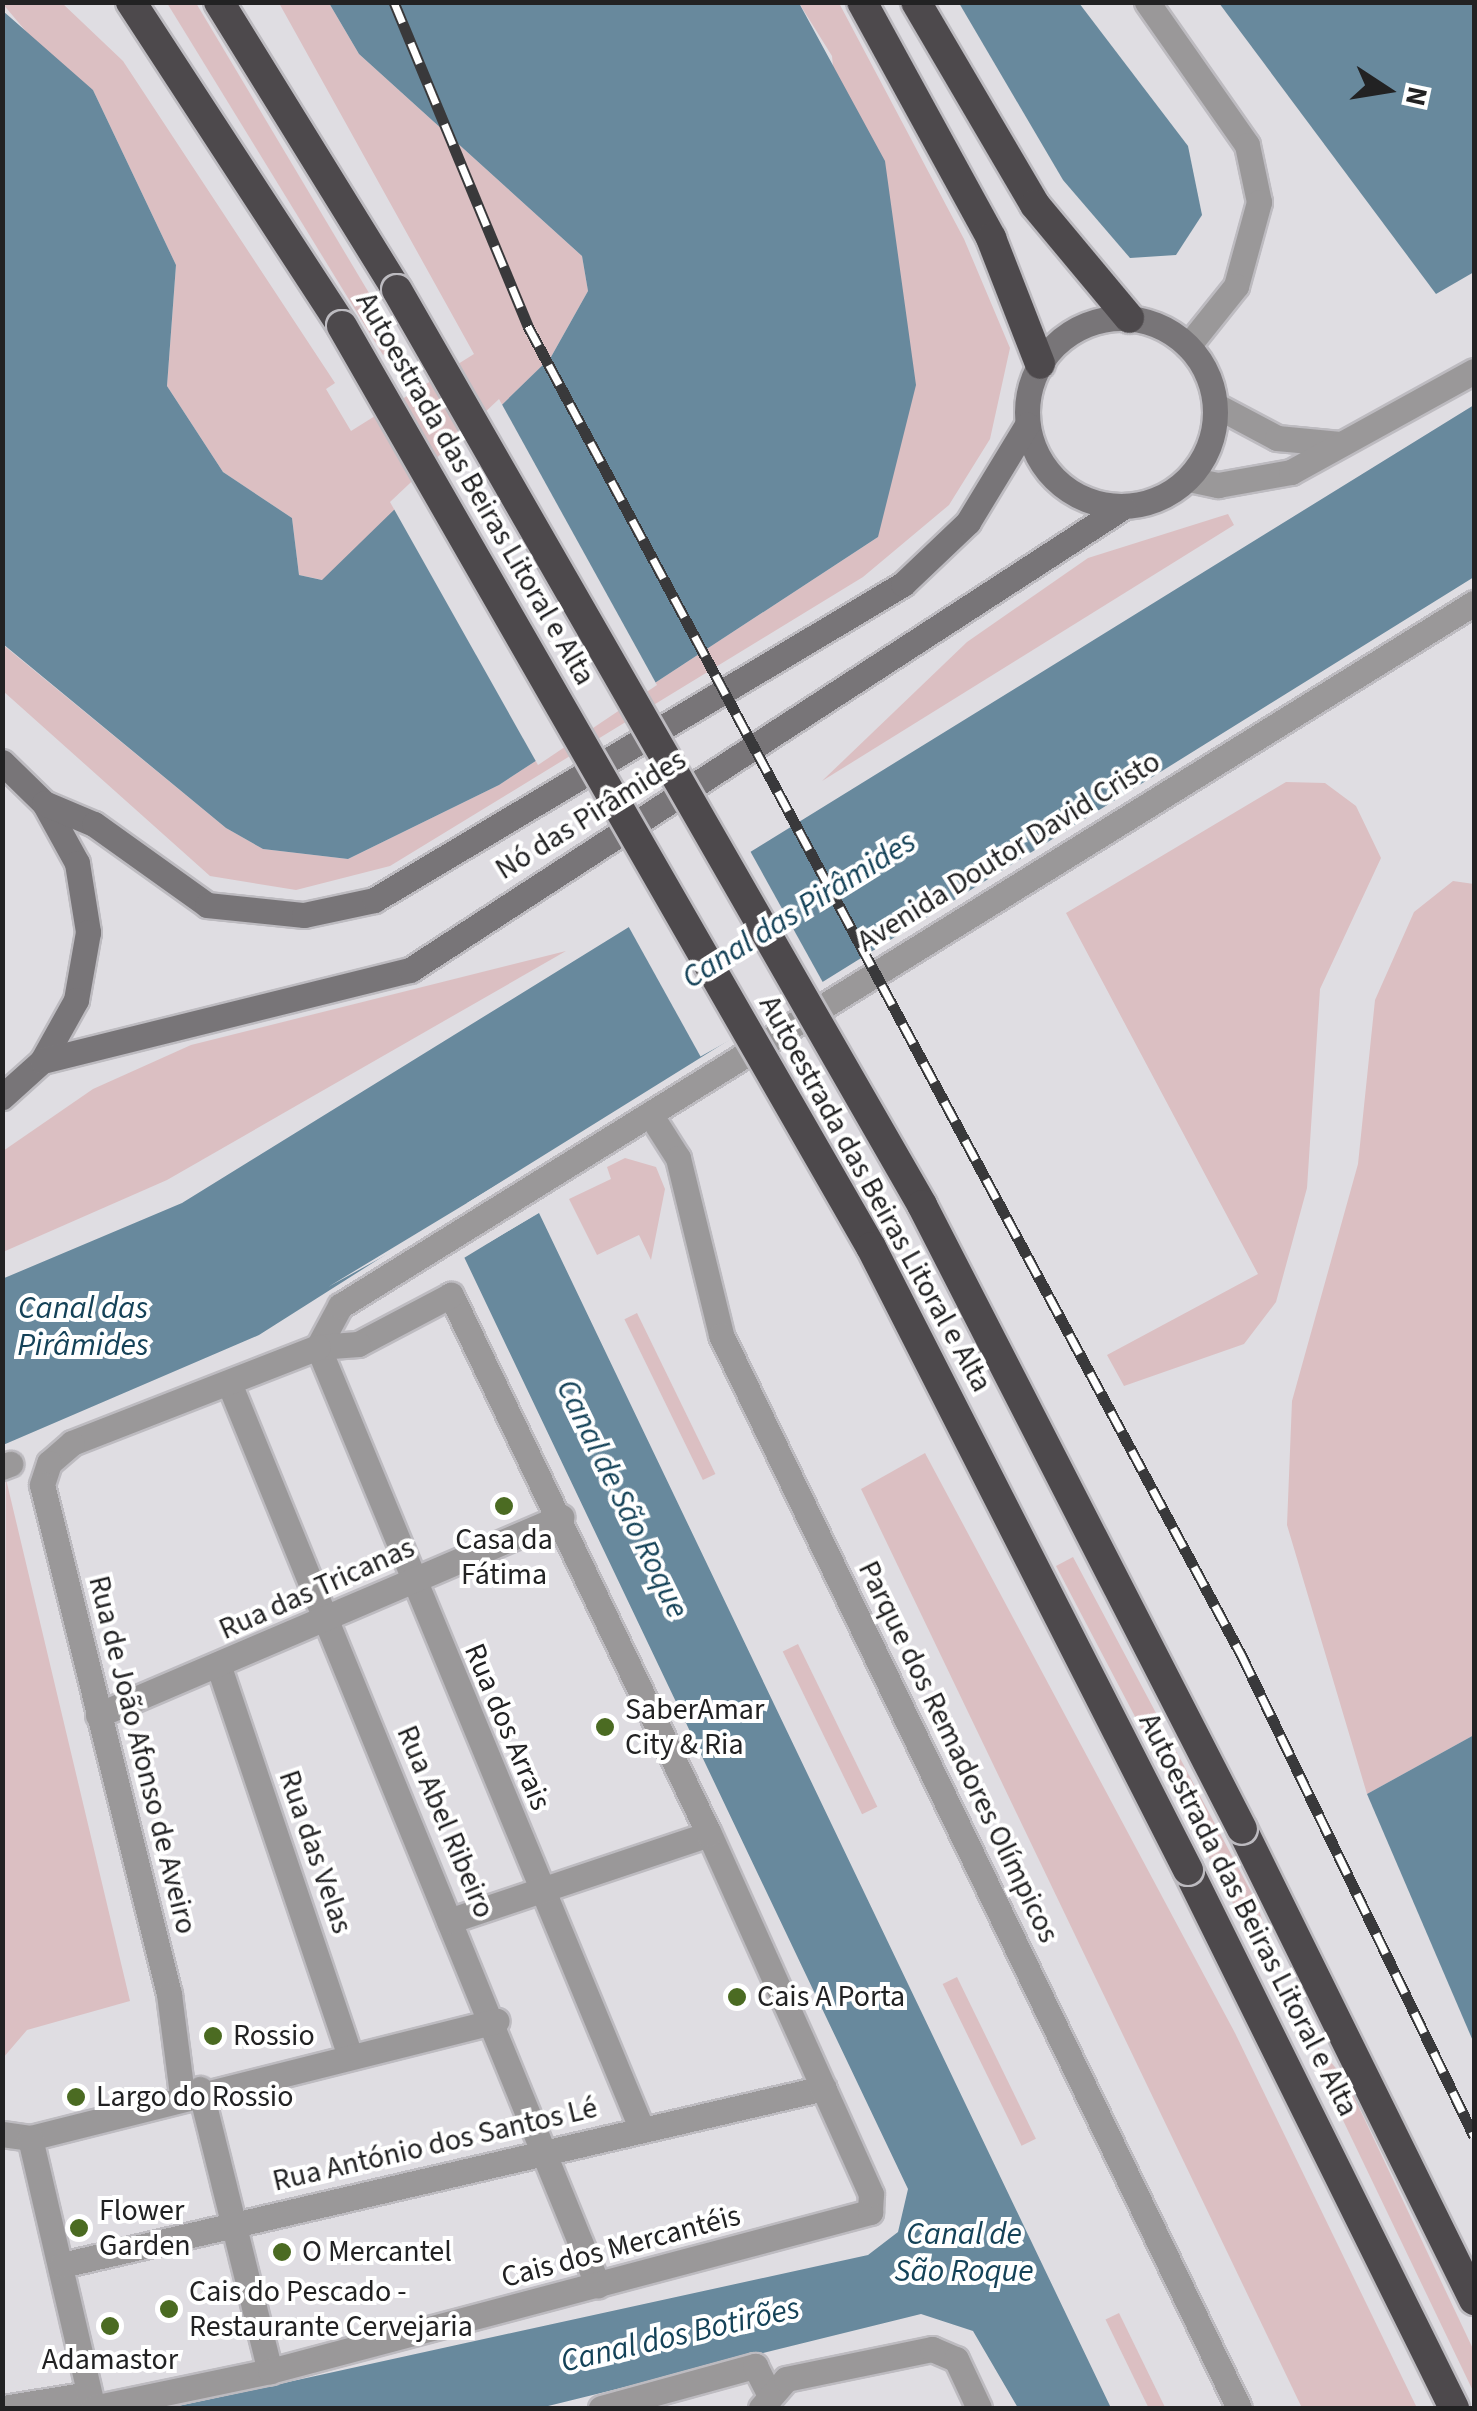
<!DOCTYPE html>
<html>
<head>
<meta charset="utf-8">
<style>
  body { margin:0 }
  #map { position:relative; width:1477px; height:2411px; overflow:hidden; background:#dfdde2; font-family:"Source Sans 3",sans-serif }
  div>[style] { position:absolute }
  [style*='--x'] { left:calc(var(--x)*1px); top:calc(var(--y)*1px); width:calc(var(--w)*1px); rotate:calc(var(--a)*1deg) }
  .green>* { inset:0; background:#dbbfc2; transform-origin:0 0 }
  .water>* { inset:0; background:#68899d }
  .pier>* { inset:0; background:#dfdde2; transform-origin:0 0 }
  .roads { filter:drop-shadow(2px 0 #bdbbc0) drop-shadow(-2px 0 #bdbbc0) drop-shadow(0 2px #bdbbc0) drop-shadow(0 -2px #bdbbc0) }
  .pedestrian>* { height:25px; margin:-12.5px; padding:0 12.5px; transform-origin:12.5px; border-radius:12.5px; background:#9a9899 }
  .minor>* { height:25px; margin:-12.5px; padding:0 12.5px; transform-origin:12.5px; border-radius:12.5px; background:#9a9899 }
  .tertiary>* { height:25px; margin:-12.5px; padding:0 12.5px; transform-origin:12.5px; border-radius:12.5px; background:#9a9899 }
  .secondary>* { height:25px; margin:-12.5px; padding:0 12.5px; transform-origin:12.5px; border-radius:12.5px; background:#787578 }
  .secondary>.ring { margin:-12.5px; padding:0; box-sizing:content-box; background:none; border:25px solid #787578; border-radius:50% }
  .motorway>* { height:30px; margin:-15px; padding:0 15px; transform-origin:15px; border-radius:15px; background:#4d494c }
  .rail>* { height:11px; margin-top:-5.5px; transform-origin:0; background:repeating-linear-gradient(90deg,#fff 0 22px,#39393b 0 44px); box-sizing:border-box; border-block:2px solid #39393b }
  .bridges { filter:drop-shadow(2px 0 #bdbbc0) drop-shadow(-2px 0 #bdbbc0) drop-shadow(0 2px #bdbbc0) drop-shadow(0 -2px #bdbbc0) }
  .motorway-bridge>* { height:30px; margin:-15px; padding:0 15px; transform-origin:15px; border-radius:15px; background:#4d494c }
  .dots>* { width:28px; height:28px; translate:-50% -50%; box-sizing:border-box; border:5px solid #fff; border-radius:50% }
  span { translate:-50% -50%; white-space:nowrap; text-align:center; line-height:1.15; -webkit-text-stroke:8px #fff; paint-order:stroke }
  .street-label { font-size:30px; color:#222223 }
  .poi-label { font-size:30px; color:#222223 }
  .left { translate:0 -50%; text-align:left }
  .water-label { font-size:32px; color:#144258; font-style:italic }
  .frame { position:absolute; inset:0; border:5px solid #222223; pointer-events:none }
  .north { position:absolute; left:1337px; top:40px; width:100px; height:100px; -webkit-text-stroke:8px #fff; paint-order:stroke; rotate:102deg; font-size:28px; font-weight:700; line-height:40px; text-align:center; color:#222223 }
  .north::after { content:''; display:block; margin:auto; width:35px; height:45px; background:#222223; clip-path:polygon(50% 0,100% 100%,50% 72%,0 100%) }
</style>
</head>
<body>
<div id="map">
  <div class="green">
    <i style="clip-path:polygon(2px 3px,62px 3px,123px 61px,335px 383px,326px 389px,351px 431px,474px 354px,279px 3px,329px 3px,359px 54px,582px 256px,588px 291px,551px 357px,323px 580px,299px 575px,292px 518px,223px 472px,167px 386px,176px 265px,93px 90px,46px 55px)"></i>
    <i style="clip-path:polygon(167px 3px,196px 3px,400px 345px,383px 355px)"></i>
    <i style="clip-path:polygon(799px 3px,839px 3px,964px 239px,1010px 348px,990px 439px,949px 505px,863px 577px,390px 866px,296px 890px,210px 876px,3px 691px,2px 644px,226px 828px,263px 849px,348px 859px,499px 785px,878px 537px,832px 56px)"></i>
    <i style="clip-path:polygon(1228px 514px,1234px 525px,822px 781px,967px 642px,1088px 558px)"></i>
    <i style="clip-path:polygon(1286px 782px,1325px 783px,1356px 806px,1381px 858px,1320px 989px,1307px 1188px,1276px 1302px,1244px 1344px,1124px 1386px,1107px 1355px,1258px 1274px,1066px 913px)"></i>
    <i style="clip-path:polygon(1453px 881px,1474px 884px,1474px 1735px,1367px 1794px,1287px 1525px,1292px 1401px,1358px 1164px,1375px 1000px,1414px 912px)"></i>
    <i style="clip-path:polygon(566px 951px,167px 1180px,3px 1252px,3px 1151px,93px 1089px,191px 1045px)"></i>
    <i style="clip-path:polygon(625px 1158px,656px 1167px,665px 1189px,651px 1260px,639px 1235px,597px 1255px,569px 1199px,611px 1179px,607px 1167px)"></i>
    <i style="left:637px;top:1313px;width:179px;height:14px;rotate:64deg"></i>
    <i style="clip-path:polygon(925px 1453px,1235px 2033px,1417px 2408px,1302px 2408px,861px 1489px)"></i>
    <i style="clip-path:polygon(6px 1479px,130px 2001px,27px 2030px,3px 2058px)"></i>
    <i style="clip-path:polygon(1073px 1557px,1256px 1901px,1275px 1958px,1237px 1911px,1056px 1566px)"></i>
    <i style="left:798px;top:1644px;width:181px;height:17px;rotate:64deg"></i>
    <i style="left:957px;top:1977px;width:180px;height:16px;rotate:64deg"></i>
    <i style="clip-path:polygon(1317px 2046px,1346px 2080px,1474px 2351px,1474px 2393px,1328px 2089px)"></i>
    <i style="left:1119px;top:2313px;width:106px;height:15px;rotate:64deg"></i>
  </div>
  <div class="water">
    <i style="clip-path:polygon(329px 3px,799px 3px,885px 161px,916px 385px,878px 537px,499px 785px,348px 859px,263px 849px,226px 828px,3px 644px,3px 11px,93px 90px,176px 265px,167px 386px,223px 472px,292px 518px,299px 575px,322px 580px,551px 357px,588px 291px,582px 256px,359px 54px)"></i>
    <i style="clip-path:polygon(959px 3px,1079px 3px,1188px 146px,1202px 215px,1176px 255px,1130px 258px,1063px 180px)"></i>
    <i style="clip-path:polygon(1219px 3px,1474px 3px,1474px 272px,1436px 294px)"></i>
    <i style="clip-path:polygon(1474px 405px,1474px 577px,467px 1203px,488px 1243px,539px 1213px,1111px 2408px,1018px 2408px,973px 2331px,921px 2314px,540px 2408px,169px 2408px,868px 2255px,898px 2232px,908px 2189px,445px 1217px,259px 1335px,3px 1445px,2px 1279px,182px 1203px)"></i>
    <i style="clip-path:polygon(1474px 1735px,1474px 2041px,1473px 2041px,1367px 1794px)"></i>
  </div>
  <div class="pier">
    <i style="clip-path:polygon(499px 399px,657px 685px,538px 765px,390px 502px)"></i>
    <i style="left:749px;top:849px;width:158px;height:143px;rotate:61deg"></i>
    <i style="clip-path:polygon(568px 1142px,473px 1205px,490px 1237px,543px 1210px,459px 1261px,442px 1224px,328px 1287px)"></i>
  </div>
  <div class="roads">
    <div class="pedestrian">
      <i style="--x:2;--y:1467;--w:9;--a:-21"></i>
      <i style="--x:3;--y:2408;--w:87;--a:-9.2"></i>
      <i style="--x:601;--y:2408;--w:160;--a:-15.3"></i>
      <i style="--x:755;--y:2366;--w:31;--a:63"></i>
    </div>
    <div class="minor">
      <i style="--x:1215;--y:405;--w:70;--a:28"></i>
      <i style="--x:1277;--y:438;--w:63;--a:5.4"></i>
      <i style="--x:1189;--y:479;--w:30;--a:12"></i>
      <i style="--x:1218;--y:485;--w:74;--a:-10.1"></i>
      <i style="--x:1291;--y:472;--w:209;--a:-28.9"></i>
      <i style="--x:650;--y:1114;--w:52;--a:57.5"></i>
      <i style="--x:678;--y:1158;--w:182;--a:76.3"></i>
      <i style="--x:721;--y:1335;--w:1191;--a:64.23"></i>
      <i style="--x:318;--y:1347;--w:47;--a:-61.8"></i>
      <i style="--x:340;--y:1306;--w:1334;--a:-31.8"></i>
      <i style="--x:318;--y:1347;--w:847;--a:67.52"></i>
      <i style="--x:229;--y:1383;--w:975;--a:67.77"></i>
      <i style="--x:219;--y:1667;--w:411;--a:71.4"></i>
      <i style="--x:98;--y:1715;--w:504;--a:-23.15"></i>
      <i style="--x:449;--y:1921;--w:274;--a:-18.5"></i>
      <i style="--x:200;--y:2089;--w:291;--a:76.1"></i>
      <i style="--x:2;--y:2134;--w:28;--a:8"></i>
      <i style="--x:30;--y:2138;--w:481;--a:-14.1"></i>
      <i style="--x:30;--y:2138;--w:277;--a:76.9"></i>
      <i style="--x:62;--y:2265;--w:782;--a:-13.08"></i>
      <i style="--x:93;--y:2408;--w:181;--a:-11.8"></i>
      <i style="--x:270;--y:2371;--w:621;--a:-14.84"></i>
      <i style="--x:870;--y:2212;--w:18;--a:-87"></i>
      <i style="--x:871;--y:2194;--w:395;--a:-114.2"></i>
      <i style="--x:709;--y:1834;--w:598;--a:-115.58"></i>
      <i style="--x:451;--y:1295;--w:105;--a:152.2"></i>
      <i style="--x:358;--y:1344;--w:40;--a:175.7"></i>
      <i style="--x:318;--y:1347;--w:264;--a:158.7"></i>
      <i style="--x:72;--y:1443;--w:30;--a:139"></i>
      <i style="--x:49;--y:1463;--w:23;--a:108"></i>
      <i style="--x:42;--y:1485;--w:525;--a:75.99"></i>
      <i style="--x:169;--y:1994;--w:101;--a:82.6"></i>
      <i style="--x:761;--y:2408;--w:38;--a:-49"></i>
      <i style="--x:786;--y:2379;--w:149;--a:-11.6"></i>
      <i style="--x:932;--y:2349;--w:26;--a:23"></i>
      <i style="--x:956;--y:2359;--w:54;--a:64.9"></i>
    </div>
    <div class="tertiary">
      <i style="--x:1147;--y:2;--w:174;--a:55"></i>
      <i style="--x:1247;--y:145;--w:58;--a:78.1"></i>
      <i style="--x:1259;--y:202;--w:87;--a:105.3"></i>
      <i style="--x:1236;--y:286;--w:77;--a:128.7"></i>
    </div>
    <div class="secondary">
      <i class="ring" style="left:1027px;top:318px;width:163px;height:163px"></i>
      <i style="--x:2;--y:762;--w:59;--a:44.3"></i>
      <i style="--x:44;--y:803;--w:68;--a:61.2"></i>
      <i style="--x:77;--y:863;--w:70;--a:80.9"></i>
      <i style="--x:88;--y:932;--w:69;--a:100"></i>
      <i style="--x:76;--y:1000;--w:70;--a:119.1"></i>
      <i style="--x:42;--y:1061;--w:54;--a:138"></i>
      <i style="--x:44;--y:803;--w:54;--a:22.8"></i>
      <i style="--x:94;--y:824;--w:139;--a:35.6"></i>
      <i style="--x:207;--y:905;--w:98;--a:5.9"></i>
      <i style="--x:304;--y:915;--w:72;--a:-12.1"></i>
      <i style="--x:374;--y:900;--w:616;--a:-30.85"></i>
      <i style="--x:903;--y:584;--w:90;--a:-43.6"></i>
      <i style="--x:968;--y:522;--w:114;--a:-58.7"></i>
      <i style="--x:42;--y:1061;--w:379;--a:-13.9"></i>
      <i style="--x:410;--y:970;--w:850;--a:-33"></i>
    </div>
    <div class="motorway">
      <i style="--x:131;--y:2;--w:387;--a:56.9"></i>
      <i style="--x:219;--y:2;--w:339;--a:58.3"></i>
      <i style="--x:862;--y:2;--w:269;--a:61.3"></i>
      <i style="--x:991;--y:238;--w:135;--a:68.7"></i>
      <i style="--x:916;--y:2;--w:235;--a:59.6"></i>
      <i style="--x:1035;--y:205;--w:147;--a:50.2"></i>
      <i style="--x:1242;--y:1829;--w:525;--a:63.78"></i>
      <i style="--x:1188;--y:1870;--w:600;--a:63.69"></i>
    </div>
  </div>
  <div class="rail">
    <i style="--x:394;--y:2;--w:351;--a:67.5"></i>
    <i style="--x:528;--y:326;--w:1510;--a:61.77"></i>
    <i style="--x:1242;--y:1656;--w:533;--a:64.2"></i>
  </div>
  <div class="bridges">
    <div class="motorway-bridge">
      <i style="--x:397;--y:290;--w:1055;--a:60.15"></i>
      <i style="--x:922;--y:1205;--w:701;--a:62.85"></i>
      <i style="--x:342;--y:326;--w:1062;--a:60.13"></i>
      <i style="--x:871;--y:1247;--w:699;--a:63.03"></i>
    </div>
  </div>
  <div class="dots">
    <i style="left:504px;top:1506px;background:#4b6b22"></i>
    <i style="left:605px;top:1727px;background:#4b6b22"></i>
    <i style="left:737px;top:1997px;background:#4b6b22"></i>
    <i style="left:213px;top:2036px;background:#4b6b22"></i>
    <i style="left:76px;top:2097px;background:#4b6b22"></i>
    <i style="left:79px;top:2228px;background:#4b6b22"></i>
    <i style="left:282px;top:2252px;background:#4b6b22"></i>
    <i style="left:169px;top:2309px;background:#4b6b22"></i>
    <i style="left:110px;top:2326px;background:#4b6b22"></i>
  </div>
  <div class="street-label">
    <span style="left:475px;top:489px;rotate:60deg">Autoestrada das Beiras Litoral e Alta</span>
    <span style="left:591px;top:815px;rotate:-32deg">Nó das Pirâmides</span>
    <span style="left:1009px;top:852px;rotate:-32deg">Avenida Doutor David Cristo</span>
    <span style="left:875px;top:1194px;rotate:61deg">Autoestrada das Beiras Litoral e Alta</span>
    <span style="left:317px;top:1589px;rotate:-24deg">Rua das Tricanas</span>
    <span style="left:507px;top:1727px;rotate:67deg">Rua dos Arrais</span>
    <span style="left:958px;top:1752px;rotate:64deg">Parque dos Remadores Olímpicos</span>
    <span style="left:142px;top:1755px;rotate:76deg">Rua de João Afonso de Aveiro</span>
    <span style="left:445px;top:1822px;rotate:67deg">Rua Abel Ribeiro</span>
    <span style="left:315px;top:1852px;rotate:71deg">Rua das Velas</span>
    <span style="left:1248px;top:1915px;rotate:63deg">Autoestrada das Beiras Litoral e Alta</span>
    <span style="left:435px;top:2145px;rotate:-13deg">Rua António dos Santos Lé</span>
    <span style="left:621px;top:2247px;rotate:-15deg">Cais dos Mercantéis</span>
  </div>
  <div class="poi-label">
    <span style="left:504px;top:1557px">Casa da<br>Fátima</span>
    <span class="left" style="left:625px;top:1727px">SaberAmar<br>City &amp; Ria</span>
    <span class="left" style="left:757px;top:1997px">Cais A Porta</span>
    <span class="left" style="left:233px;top:2036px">Rossio</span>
    <span class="left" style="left:96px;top:2097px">Largo do Rossio</span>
    <span class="left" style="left:99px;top:2228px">Flower<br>Garden</span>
    <span class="left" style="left:302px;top:2252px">O Mercantel</span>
    <span class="left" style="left:189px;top:2309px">Cais do Pescado -<br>Restaurante Cervejaria</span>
    <span style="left:110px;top:2360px">Adamastor</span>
  </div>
  <div class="water-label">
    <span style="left:799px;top:910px;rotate:-32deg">Canal das Pirâmides</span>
    <span style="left:83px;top:1327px">Canal das<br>Pirâmides</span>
    <span style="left:622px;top:1499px;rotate:64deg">Canal de São Roque</span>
    <span style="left:964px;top:2253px">Canal de<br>São Roque</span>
    <span style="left:680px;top:2335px;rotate:-13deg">Canal dos Botirões</span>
  </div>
  <div class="frame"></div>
  <div class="north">N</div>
</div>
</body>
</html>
